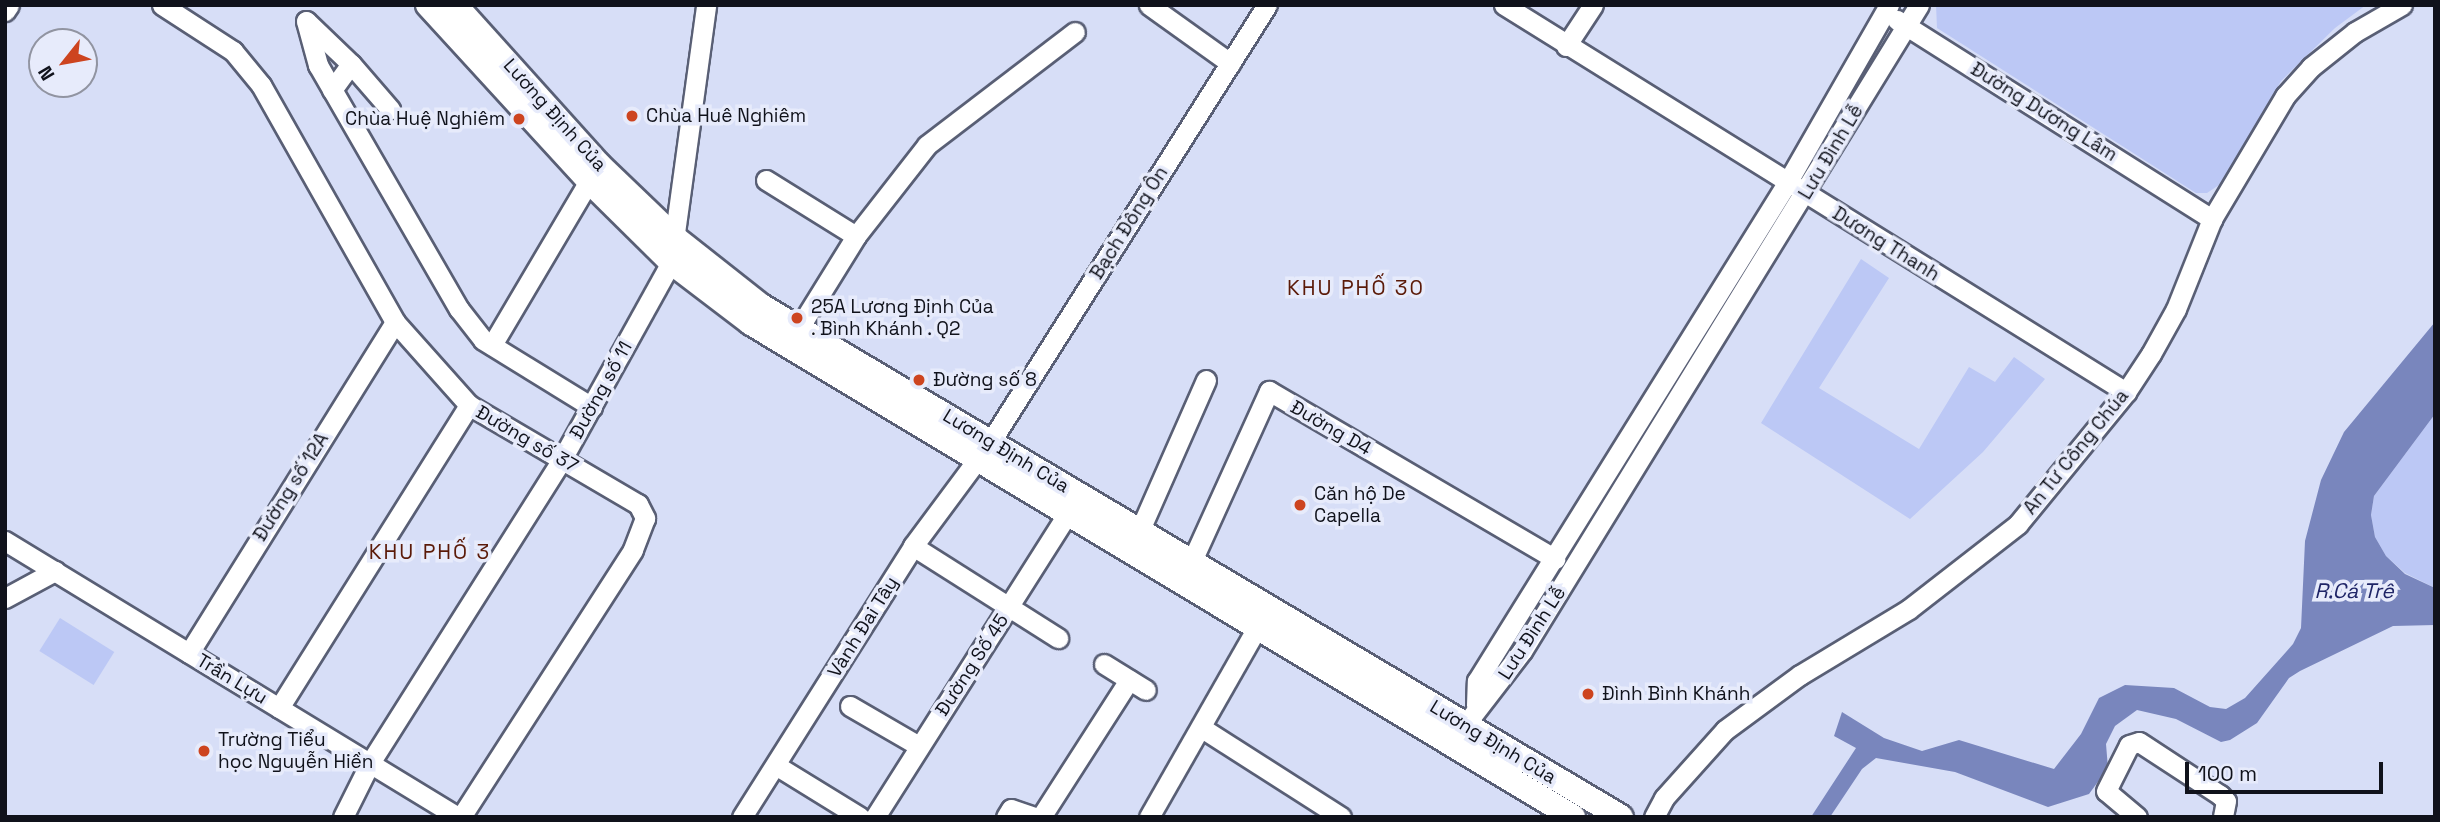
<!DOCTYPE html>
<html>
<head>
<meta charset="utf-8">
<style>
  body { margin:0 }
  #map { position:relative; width:2440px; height:822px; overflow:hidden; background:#d7def7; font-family:"Space Grotesk",sans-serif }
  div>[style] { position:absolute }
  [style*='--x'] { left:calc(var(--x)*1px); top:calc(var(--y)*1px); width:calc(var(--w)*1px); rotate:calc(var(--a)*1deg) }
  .green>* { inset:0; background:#bcc8f5; transform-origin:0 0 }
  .water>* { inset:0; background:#7986bd }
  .roads { filter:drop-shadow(2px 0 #595f75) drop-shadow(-2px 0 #595f75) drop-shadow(0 2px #595f75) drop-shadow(0 -2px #595f75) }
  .minor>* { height:19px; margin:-9.5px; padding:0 9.5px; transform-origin:9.5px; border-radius:9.5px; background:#fff }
  .major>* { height:24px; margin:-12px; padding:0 12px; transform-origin:12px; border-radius:12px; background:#fff }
  .dots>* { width:19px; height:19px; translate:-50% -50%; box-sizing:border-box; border:4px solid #e7ebfb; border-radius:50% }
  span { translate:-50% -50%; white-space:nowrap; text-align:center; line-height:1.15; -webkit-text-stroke:7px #e7ebfb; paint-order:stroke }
  .street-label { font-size:19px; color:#10121b }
  .poi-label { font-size:19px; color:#10121b }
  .left { translate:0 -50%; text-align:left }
  .right { translate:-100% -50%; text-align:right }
  .neighbourhood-label { font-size:21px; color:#5b1a08; letter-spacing:2px }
  .water-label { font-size:21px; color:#1f2567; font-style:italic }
  .frame { position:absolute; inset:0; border:7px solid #10121b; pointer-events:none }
  .north { position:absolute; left:28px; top:28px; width:70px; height:70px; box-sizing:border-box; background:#e7ebfb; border:2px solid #9194a1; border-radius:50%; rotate:239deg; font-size:19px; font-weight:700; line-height:28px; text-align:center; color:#10121b }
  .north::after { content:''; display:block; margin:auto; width:24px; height:32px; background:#cd441f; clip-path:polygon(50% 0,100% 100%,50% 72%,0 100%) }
  .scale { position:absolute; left:2185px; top:762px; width:198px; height:32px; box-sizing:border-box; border:4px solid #10121b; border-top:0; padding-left:9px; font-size:21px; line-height:24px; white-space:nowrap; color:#10121b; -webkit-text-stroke:5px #e7ebfb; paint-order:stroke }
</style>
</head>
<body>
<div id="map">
  <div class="green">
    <i style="clip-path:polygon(1936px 5px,2366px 5px,2335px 28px,2281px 81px,2222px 183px,2207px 193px,2196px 193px,1937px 28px)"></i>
    <i style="clip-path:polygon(1861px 259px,1889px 278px,1819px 388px,1919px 449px,1969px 367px,1995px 382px,2014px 357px,2045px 379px,1983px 452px,1910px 519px,1761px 423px)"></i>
    <i style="clip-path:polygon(2435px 414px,2435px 588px,2405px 573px,2386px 556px,2375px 537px,2371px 515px,2374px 496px)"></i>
    <i style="left:60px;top:618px;width:64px;height:39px;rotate:32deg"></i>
  </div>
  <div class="water">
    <i style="clip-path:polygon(2435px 322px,2435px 414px,2374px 496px,2371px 515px,2375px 537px,2386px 556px,2405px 574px,2435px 588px,2435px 625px,2393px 626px,2300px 671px,2289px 678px,2257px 723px,2230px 740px,2221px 742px,2176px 719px,2137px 710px,2115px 726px,2106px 744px,2108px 768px,2089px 794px,2048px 807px,1955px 772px,1876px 758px,1862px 769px,1830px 817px,1811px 817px,1856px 748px,1834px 736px,1842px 712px,1884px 738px,1922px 751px,1959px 740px,2054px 769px,2081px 734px,2099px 698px,2125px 685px,2174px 688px,2210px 707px,2226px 709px,2245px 698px,2293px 644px,2301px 628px,2305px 541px,2321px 480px,2344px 432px)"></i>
  </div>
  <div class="roads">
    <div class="minor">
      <i style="--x:162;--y:5;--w:85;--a:32.9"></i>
      <i style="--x:233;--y:51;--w:44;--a:50.5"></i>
      <i style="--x:261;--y:85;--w:272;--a:60.5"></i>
      <i style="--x:395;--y:322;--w:111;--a:48.3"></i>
      <i style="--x:469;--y:405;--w:196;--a:30.4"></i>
      <i style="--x:638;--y:504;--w:16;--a:63"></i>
      <i style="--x:645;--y:518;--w:34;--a:111"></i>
      <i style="--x:633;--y:550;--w:318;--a:122.8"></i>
      <i style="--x:1149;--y:5;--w:100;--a:35.6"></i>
      <i style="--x:1504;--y:5;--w:733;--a:31.89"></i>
      <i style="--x:5;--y:11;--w:7;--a:-56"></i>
      <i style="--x:1897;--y:20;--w:373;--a:32.3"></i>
      <i style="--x:1566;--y:46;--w:49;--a:-56.6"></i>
      <i style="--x:351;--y:64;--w:60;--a:49.1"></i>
      <i style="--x:332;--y:90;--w:32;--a:-54"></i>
      <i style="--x:351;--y:64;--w:62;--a:-136.3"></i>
      <i style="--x:306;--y:21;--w:46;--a:74.7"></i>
      <i style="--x:318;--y:65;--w:282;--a:60"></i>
      <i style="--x:459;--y:309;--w:39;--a:52"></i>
      <i style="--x:483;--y:340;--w:128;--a:31.6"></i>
      <i style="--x:766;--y:180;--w:106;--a:31.9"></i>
      <i style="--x:799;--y:328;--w:108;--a:-58.2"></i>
      <i style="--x:856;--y:236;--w:115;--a:-52"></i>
      <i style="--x:927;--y:145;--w:186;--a:-37.4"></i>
      <i style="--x:492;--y:345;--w:191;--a:-59.4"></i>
      <i style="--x:1139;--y:532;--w:166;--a:-66.2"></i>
      <i style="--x:5;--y:541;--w:530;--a:31.35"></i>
      <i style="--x:913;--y:546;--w:172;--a:32.4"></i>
      <i style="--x:1191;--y:563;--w:189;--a:-65.6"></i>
      <i style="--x:1269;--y:391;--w:332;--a:30.4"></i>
      <i style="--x:5;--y:598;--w:57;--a:-28.4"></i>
      <i style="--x:189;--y:653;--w:390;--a:-58.1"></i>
      <i style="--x:1104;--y:664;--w:49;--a:31.8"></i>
      <i style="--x:1476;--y:705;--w:24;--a:-88"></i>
      <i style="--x:1477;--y:681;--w:587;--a:-58.1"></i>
      <i style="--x:1787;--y:183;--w:205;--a:-60.2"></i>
      <i style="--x:850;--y:706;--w:80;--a:30.1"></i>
      <i style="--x:279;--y:708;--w:358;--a:-57.9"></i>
      <i style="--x:1465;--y:725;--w:93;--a:-52.4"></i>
      <i style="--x:1522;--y:651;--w:758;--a:-58.43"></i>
      <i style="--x:1202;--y:728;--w:165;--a:32.6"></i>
      <i style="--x:777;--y:766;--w:97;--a:31.6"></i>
      <i style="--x:343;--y:817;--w:60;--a:-63.4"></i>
      <i style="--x:370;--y:763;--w:360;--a:-57.7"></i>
      <i style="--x:562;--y:459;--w:225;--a:-61"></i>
      <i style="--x:671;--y:262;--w:259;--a:-82.2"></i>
      <i style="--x:742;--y:817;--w:320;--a:-57.7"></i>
      <i style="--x:913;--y:546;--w:131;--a:-53.4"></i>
      <i style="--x:991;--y:441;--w:516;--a:-57.67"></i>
      <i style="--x:875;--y:817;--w:360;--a:-57.6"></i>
      <i style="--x:1006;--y:817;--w:9;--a:-58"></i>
      <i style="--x:1011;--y:809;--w:24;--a:19"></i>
      <i style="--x:1041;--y:817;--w:163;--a:-57.3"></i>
      <i style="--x:1149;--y:817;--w:230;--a:-60.3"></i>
      <i style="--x:1654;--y:817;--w:21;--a:-62"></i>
      <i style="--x:1664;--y:798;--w:91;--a:-48.1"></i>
      <i style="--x:1725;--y:730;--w:93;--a:-36.3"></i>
      <i style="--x:1800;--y:675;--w:127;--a:-31.2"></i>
      <i style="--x:1909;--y:609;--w:138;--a:-37.9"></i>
      <i style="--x:2018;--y:524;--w:171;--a:-50.7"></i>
      <i style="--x:2126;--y:392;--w:45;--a:-56.7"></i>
      <i style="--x:2151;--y:354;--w:51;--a:-60.9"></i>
      <i style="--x:2176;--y:309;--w:97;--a:-68.2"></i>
      <i style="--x:2212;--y:219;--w:143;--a:-59.3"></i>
      <i style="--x:2285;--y:96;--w:39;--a:-48"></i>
      <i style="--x:2311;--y:67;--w:56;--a:-38.5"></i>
      <i style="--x:2355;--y:32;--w:54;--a:-29.9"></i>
      <i style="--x:2137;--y:817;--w:40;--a:-140"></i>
      <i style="--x:2106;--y:791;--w:51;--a:-63.4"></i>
      <i style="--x:2129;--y:745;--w:10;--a:-17"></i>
      <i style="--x:2139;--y:742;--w:97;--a:33.2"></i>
      <i style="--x:2220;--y:795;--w:8;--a:45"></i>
      <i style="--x:2226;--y:801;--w:16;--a:101"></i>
    </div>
    <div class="major">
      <i style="--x:428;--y:5;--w:239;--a:47.5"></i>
      <i style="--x:589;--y:181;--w:115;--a:44.6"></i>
      <i style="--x:671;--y:262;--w:101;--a:37.3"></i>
      <i style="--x:751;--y:323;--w:959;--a:31"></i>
      <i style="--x:455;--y:5;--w:215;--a:48"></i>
      <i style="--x:599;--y:165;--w:105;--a:43.8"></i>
      <i style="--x:675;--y:238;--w:110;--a:38.3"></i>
      <i style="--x:761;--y:306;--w:1000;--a:30.72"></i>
    </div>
  </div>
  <div class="dots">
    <i style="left:632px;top:116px;background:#cd441f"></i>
    <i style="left:519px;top:119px;background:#cd441f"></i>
    <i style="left:797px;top:318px;background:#cd441f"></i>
    <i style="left:919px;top:380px;background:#cd441f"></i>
    <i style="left:1300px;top:505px;background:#cd441f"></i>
    <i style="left:1588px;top:694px;background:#cd441f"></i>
    <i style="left:204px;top:751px;background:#cd441f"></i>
  </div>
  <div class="street-label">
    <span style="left:2044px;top:112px;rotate:32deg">Đường Dương Lâm</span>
    <span style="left:555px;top:115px;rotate:48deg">Lương Định Của</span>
    <span style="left:1831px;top:152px;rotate:-59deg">Lưu Đình Lễ</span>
    <span style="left:1129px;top:223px;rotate:-58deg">Bạch Đông Ôn</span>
    <span style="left:1886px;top:244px;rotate:32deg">Dương Thanh</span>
    <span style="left:601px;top:390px;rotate:-61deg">Đường số 11</span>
    <span style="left:1331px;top:428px;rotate:30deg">Đường D4</span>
    <span style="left:527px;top:439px;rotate:30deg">Đường số 37</span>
    <span style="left:1006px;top:451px;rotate:31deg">Lương Định Của</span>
    <span style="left:2076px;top:452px;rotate:-51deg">An Tư Công Chúa</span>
    <span style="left:291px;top:487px;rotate:-58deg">Đường số 12A</span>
    <span style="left:863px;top:627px;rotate:-58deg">Vành Đai Tây</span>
    <span style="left:1532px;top:633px;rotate:-57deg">Lưu Đình Lễ</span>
    <span style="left:972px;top:665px;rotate:-57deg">Đường Số 45</span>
    <span style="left:232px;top:679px;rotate:31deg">Trần Lựu</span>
    <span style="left:1493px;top:742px;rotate:31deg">Lương Định Của</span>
  </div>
  <div class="poi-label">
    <span class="left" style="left:646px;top:116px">Chùa Huê Nghiêm</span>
    <span class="right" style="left:505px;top:119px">Chùa Huệ Nghiêm</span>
    <span class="left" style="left:811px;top:318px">25A Lương Định Của<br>. Bình Khánh . Q2</span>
    <span class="left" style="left:933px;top:380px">Đường số 8</span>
    <span class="left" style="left:1314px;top:505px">Căn hộ De<br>Capella</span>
    <span class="left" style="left:1602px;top:694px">Đình Bình Khánh</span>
    <span class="left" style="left:218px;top:751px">Trường Tiểu<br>học Nguyễn Hiền</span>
  </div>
  <div class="neighbourhood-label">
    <span style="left:1356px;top:288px">KHU PHỐ 30</span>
    <span style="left:430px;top:552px">KHU PHỐ 3</span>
  </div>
  <div class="water-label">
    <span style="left:2354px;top:591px">R.Cá Trê</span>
  </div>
  <div class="frame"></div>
  <div class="north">N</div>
  <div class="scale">100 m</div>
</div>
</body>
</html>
